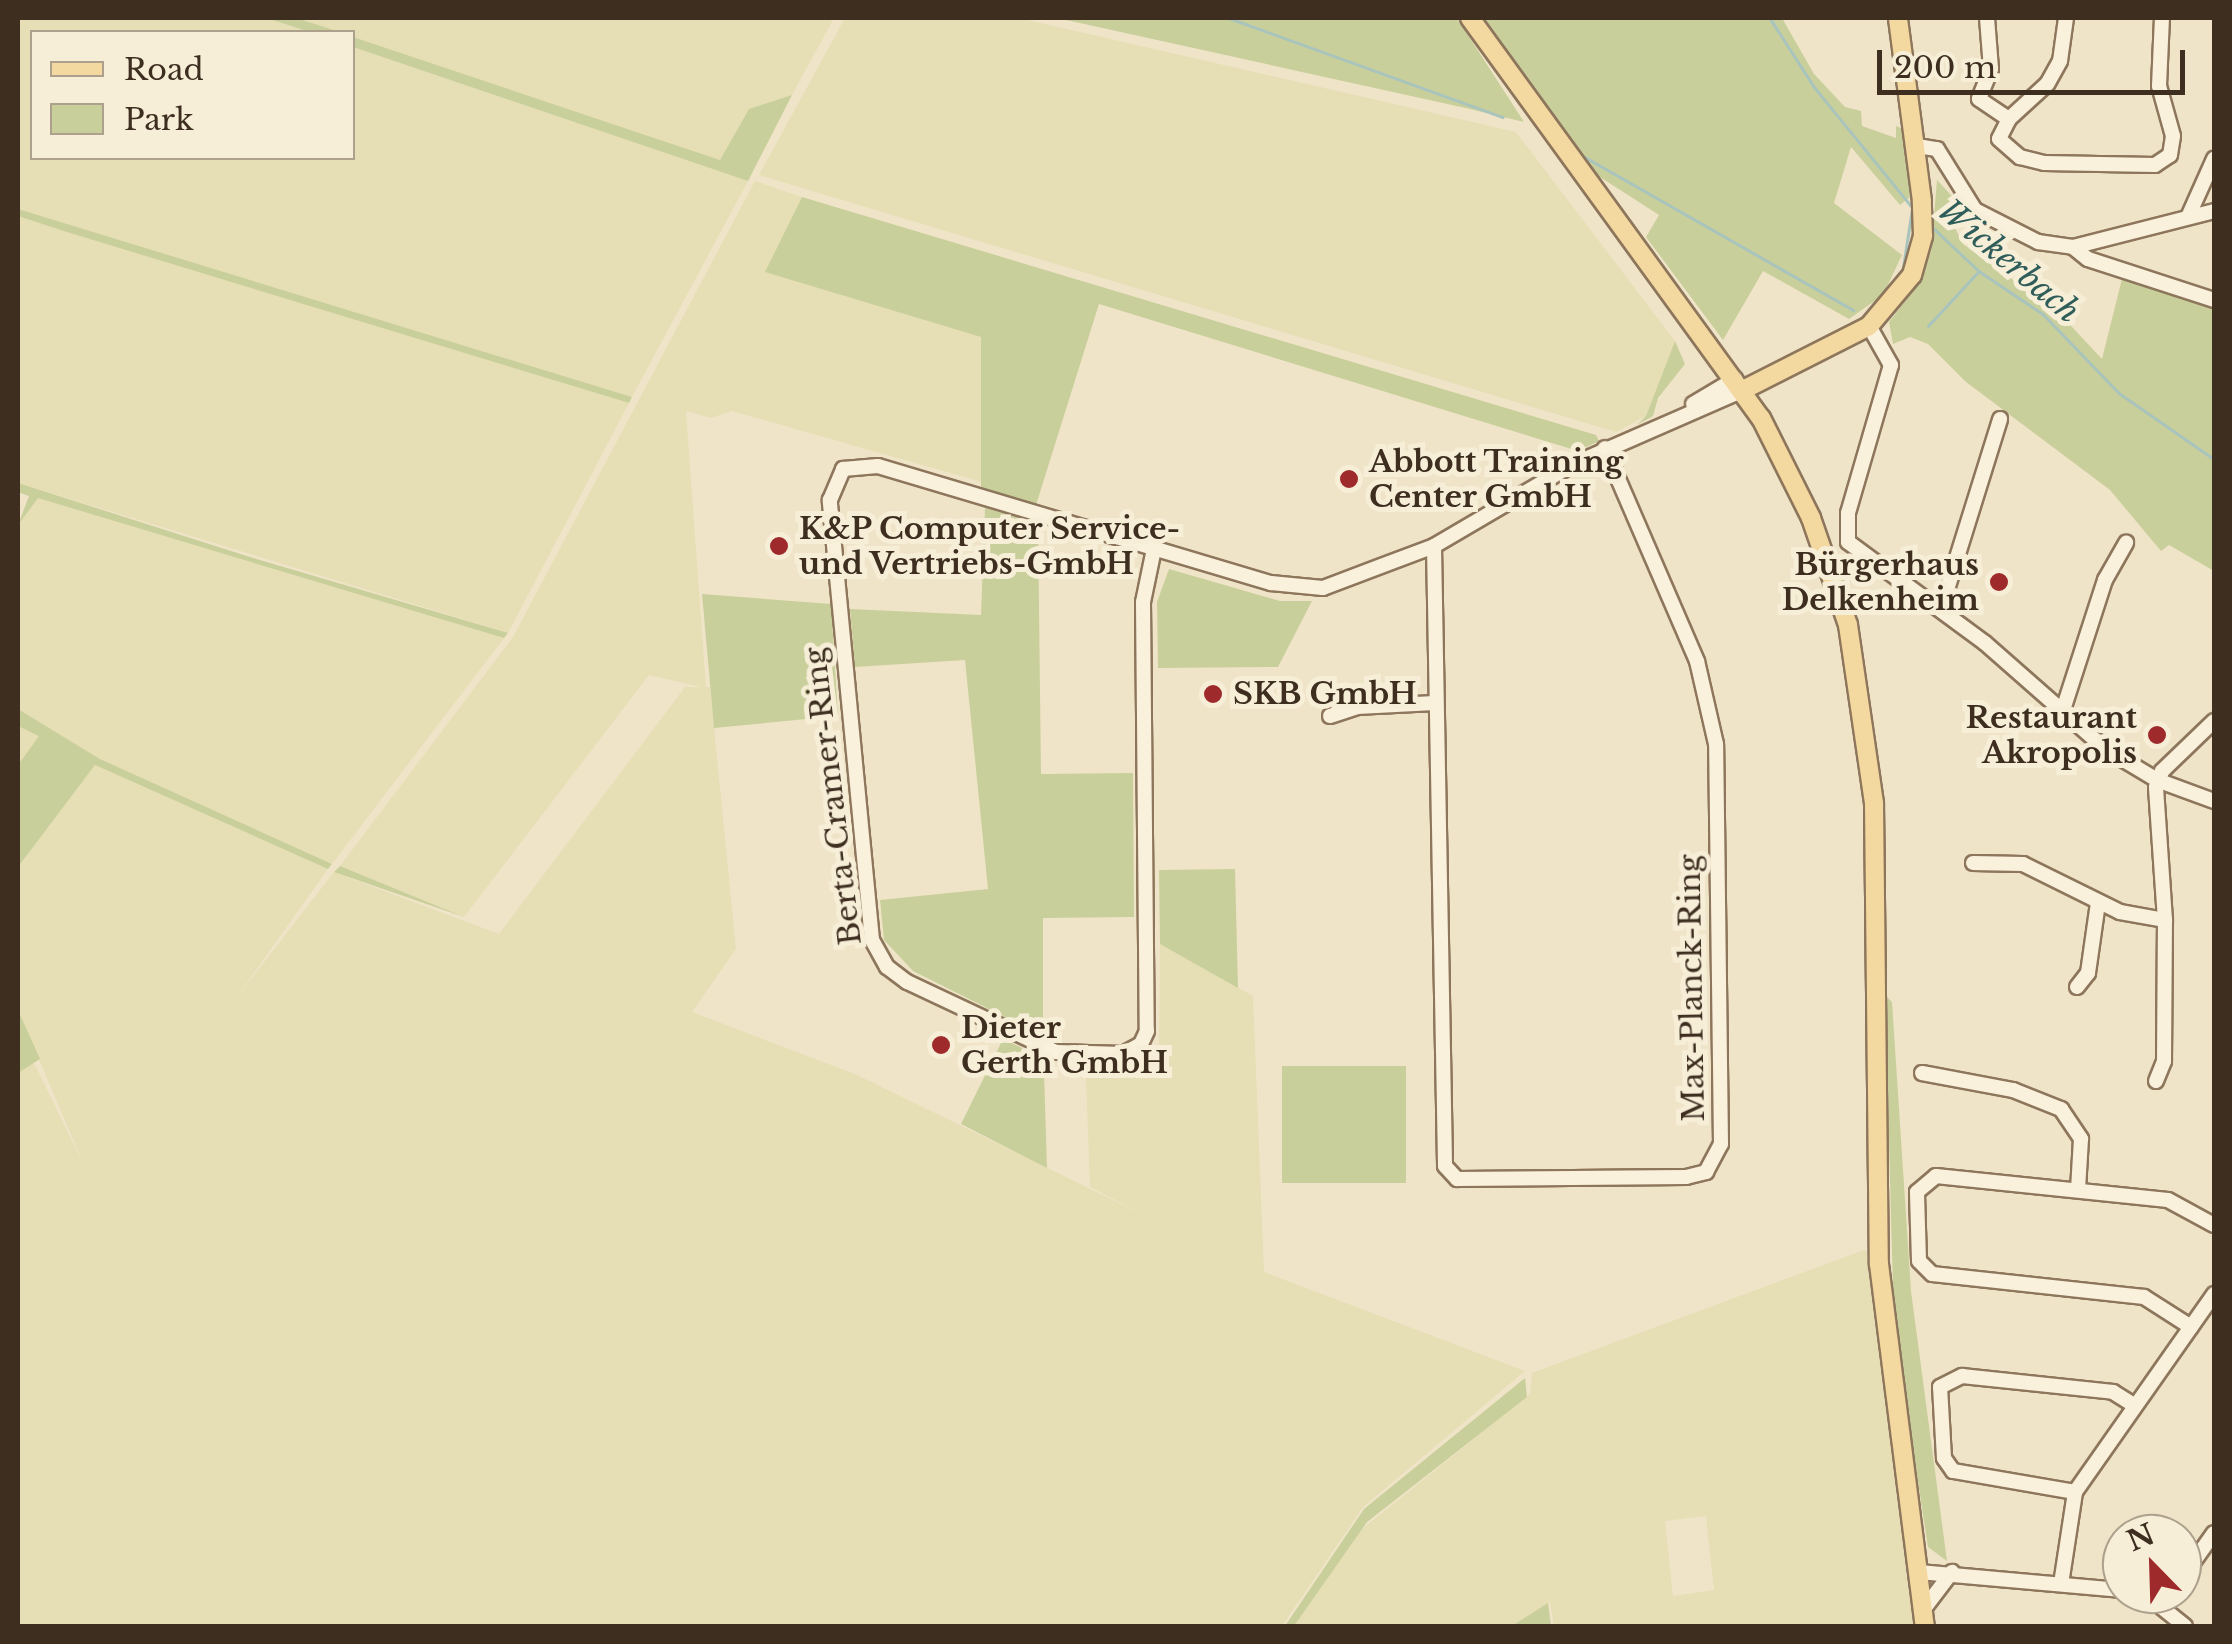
<!DOCTYPE html>
<html>
<head>
<meta charset="utf-8">
<style>
  body { margin:0 }
  #map { position:relative; width:2232px; height:1644px; overflow:hidden; background:#f0e4c8; font-family:"Libre Baskerville",serif }
  div>[style] { position:absolute }
  [style*='--x'] { left:calc(var(--x)*1px); top:calc(var(--y)*1px); width:calc(var(--w)*1px); rotate:calc(var(--a)*1deg) }
  .farmland>* { inset:0; background:#e6deb5 }
  .green>* { inset:0; background:#c9cf9b; transform-origin:0 0 }
  .stream>* { height:2.5px; margin:-1.25px; padding:0 1.25px; transform-origin:1.25px; border-radius:1.25px; background:#a9c4bc }
  .roads { filter:drop-shadow(2px 0 #8d765c) drop-shadow(-2px 0 #8d765c) drop-shadow(0 2px #8d765c) drop-shadow(0 -2px #8d765c) }
  .minor>* { height:14px; margin:-7px; padding:0 7px; transform-origin:7px; border-radius:7px; background:#faf1dc }
  .major>* { height:18px; margin:-9px; padding:0 9px; transform-origin:9px; border-radius:9px; background:#f3d9a0 }
  .dots>* { width:28px; height:28px; translate:-50% -50%; box-sizing:border-box; border:5px solid #f7eed8; border-radius:50% }
  span { translate:-50% -50%; white-space:nowrap; text-align:center; line-height:1.15; -webkit-text-stroke:10px #f7eed8; paint-order:stroke }
  .poi-label { font-size:30px; color:#3d2e20; font-weight:700 }
  .left { translate:0 -50%; text-align:left }
  .right { translate:-100% -50%; text-align:right }
  .street-label { font-size:30px; color:#3d2e20 }
  .water-label { font-size:32px; color:#2f5d5a; font-style:italic }
  .frame { position:absolute; inset:0; border:20px solid #3d2e20; pointer-events:none }
  .legend { position:absolute; left:30px; top:30px; width:325px; height:130px; box-sizing:border-box; background:#f7eed8; border:2px solid #ada18e; margin:0; padding:12px 18px; list-style:none; font-size:30px; color:#3d2e20 }
  .legend li { display:flex; align-items:center; gap:20px; height:50px }
  .legend b { width:50px; border:2px solid #ada18e }
  .north { position:absolute; left:2102px; top:1514px; width:100px; height:100px; box-sizing:border-box; background:#f7eed8; border:2px solid #ada18e; border-radius:50%; rotate:337deg; font-size:28px; font-weight:700; line-height:40px; text-align:center; color:#3d2e20 }
  .north::after { content:''; display:block; margin:auto; width:35px; height:45px; background:#9e2a2b; clip-path:polygon(50% 0,100% 100%,50% 72%,0 100%) }
  .scale { position:absolute; left:1877px; top:50px; width:308px; height:45px; box-sizing:border-box; border:5px solid #3d2e20; border-top:0; padding-left:12px; font-size:30px; line-height:35px; white-space:nowrap; color:#3d2e20; -webkit-text-stroke:8px #f7eed8; paint-order:stroke }
</style>
</head>
<body>
<div id="map">
  <div class="farmland">
    <i style="clip-path:polygon(18px 18px,266px 18px,310px 32px,32px 32px,32px 158px,352px 158px,353px 47px,748px 181px,632px 397px,18px 209px)"></i>
    <i style="clip-path:polygon(296px 18px,834px 18px,792px 95px,749px 109px,720px 160px)"></i>
    <i style="clip-path:polygon(845px 18px,1019px 18px,1516px 132px,1675px 341px,1646px 416px,1616px 432px,759px 175px)"></i>
    <i style="clip-path:polygon(755px 181px,802px 197px,766px 272px,981px 337px,982px 482px,732px 411px,711px 418px,686px 411px,706px 688px,649px 675px,464px 917px,340px 866px,513px 637px)"></i>
    <i style="clip-path:polygon(18px 216px,629px 403px,508px 633px,18px 483px)"></i>
    <i style="clip-path:polygon(37px 497px,504px 638px,332px 864px,100px 759px,18px 709px,18px 525px)"></i>
    <i style="clip-path:polygon(685px 687px,710px 687px,736px 949px,692px 1012px,855px 1074px,1150px 1218px,1090px 1187px,1086px 1076px,1159px 1062px,1160px 944px,1253px 996px,1264px 1272px,1525px 1371px,1363px 1507px,1282px 1626px,18px 1626px,18px 1073px,34px 1063px,83px 1163px,18px 1010px,18px 867px,95px 765px,328px 869px,237px 997px,334px 872px,499px 934px)"></i>
    <i style="clip-path:polygon(19px 725px,40px 735px,18px 765px,18px 726px)"></i>
    <i style="clip-path:polygon(evenodd,1864px 1250px,1871px 1253px,1917px 1626px,1554px 1626px,1550px 1602px,1512px 1626px,1294px 1626px,1352px 1537px,1530px 1394px,1532px 1373px,1864px 1250px,1706px 1516px,1714px 1590px,1673px 1596px,1665px 1521px,1706px 1516px)"></i>
  </div>
  <div class="green">
    <i style="clip-path:polygon(266px 18px,296px 18px,340px 32px,310px 32px)"></i>
    <i style="clip-path:polygon(1057px 18px,1457px 18px,1524px 122px,1470px 109px)"></i>
    <i style="clip-path:polygon(1481px 18px,1782px 18px,1814px 74px,1845px 107px,1861px 111px,1862px 126px,1896px 138px,1896px 126px,1906px 130px,1910px 197px,1900px 205px,1851px 147px,1834px 203px,1902px 255px,1883px 295px,1849px 319px,1763px 271px,1723px 340px,1646px 237px,1659px 215px,1589px 170px)"></i>
    <i style="clip-path:polygon(353px 37px,720px 160px,749px 109px,792px 95px,748px 181px,353px 47px)"></i>
    <i style="clip-path:polygon(1937px 180px,1962px 207px,1951px 220px,1963px 244px,2059px 313px,2102px 359px,2123px 275px,2214px 305px,2214px 571px,2169px 545px,2161px 551px,2110px 490px,1966px 382px,1928px 344px,1910px 337px,1893px 344px,1889px 322px,1918px 285px,1931px 251px)"></i>
    <i style="clip-path:polygon(802px 197px,1596px 435px,1599px 441px,1578px 451px,1099px 304px,1036px 505px,981px 488px,981px 337px,765px 272px)"></i>
    <i style="clip-path:polygon(18px 209px,41px 216px,632px 397px,629px 403px,67px 232px,18px 216px)"></i>
    <i style="clip-path:polygon(1675px 341px,1685px 364px,1658px 398px,1653px 416px,1637px 425px,1646px 416px)"></i>
    <i style="clip-path:polygon(18px 483px,250px 557px,508px 633px,504px 638px,38px 498px,18px 525px,29px 496px,18px 492px)"></i>
    <i style="clip-path:polygon(985px 508px,1038px 523px,1041px 774px,1133px 773px,1134px 917px,1043px 918px,1043px 1036px,913px 971px,884px 940px,880px 900px,988px 889px,965px 660px,855px 667px,850px 609px,981px 615px)"></i>
    <i style="clip-path:polygon(1169px 569px,1280px 601px,1312px 601px,1278px 667px,1158px 668px,1157px 602px)"></i>
    <i style="clip-path:polygon(702px 594px,831px 604px,838px 716px,714px 728px)"></i>
    <i style="clip-path:polygon(18px 709px,100px 759px,332px 864px,328px 869px,95px 765px,18px 867px,18px 765px,39px 736px,18px 726px)"></i>
    <i style="clip-path:polygon(340px 866px,464px 917px,334px 872px)"></i>
    <i style="clip-path:polygon(1235px 869px,1238px 988px,1160px 944px,1159px 870px)"></i>
    <i style="clip-path:polygon(1885px 995px,1892px 1002px,1911px 1291px,1947px 1561px,1928px 1547px,1894px 1325px)"></i>
    <i style="clip-path:polygon(18px 1010px,40px 1059px,18px 1073px)"></i>
    <i style="clip-path:polygon(1003px 1039px,1037px 1055px,1037px 1071px,1044px 1072px,1047px 1168px,961px 1124px)"></i>
    <i style="left:1406px;top:1066px;width:117px;height:124px;rotate:90deg"></i>
    <i style="clip-path:polygon(1525px 1378px,1527px 1397px,1367px 1522px,1294px 1626px,1285px 1626px,1364px 1509px)"></i>
    <i style="clip-path:polygon(1548px 1603px,1551px 1626px,1512px 1626px)"></i>
  </div>
  <div class="stream">
    <i style="--x:1229;--y:18;--w:291;--a:19.9"></i>
    <i style="--x:1770;--y:18;--w:83;--a:57.3"></i>
    <i style="--x:1815;--y:88;--w:155;--a:50.8"></i>
    <i style="--x:1585;--y:157;--w:309;--a:29.7"></i>
    <i style="--x:1929;--y:224;--w:69;--a:43.2"></i>
    <i style="--x:1979;--y:271;--w:77;--a:33.9"></i>
    <i style="--x:2043;--y:314;--w:110;--a:46.1"></i>
    <i style="--x:2119;--y:393;--w:116;--a:34.8"></i>
    <i style="--x:1902;--y:274;--w:66;--a:-81.3"></i>
    <i style="--x:1928;--y:326;--w:74;--a:-47.2"></i>
  </div>
  <div class="roads">
    <div class="minor">
      <i style="--x:1987;--y:18;--w:51;--a:85.5"></i>
      <i style="--x:1991;--y:69;--w:32;--a:112"></i>
      <i style="--x:1979;--y:99;--w:36;--a:34"></i>
      <i style="--x:2066;--y:18;--w:43;--a:97.9"></i>
      <i style="--x:2060;--y:61;--w:26;--a:119"></i>
      <i style="--x:2047;--y:84;--w:52;--a:137.4"></i>
      <i style="--x:2009;--y:119;--w:22;--a:117"></i>
      <i style="--x:1999;--y:139;--w:28;--a:41"></i>
      <i style="--x:2020;--y:157;--w:25;--a:14"></i>
      <i style="--x:2044;--y:163;--w:111;--a:1"></i>
      <i style="--x:2155;--y:165;--w:18;--a:-34"></i>
      <i style="--x:2170;--y:155;--w:19;--a:-81"></i>
      <i style="--x:2173;--y:136;--w:52;--a:-105.6"></i>
      <i style="--x:2159;--y:86;--w:68;--a:-87.5"></i>
      <i style="--x:1917;--y:146;--w:20;--a:9"></i>
      <i style="--x:1937;--y:149;--w:72;--a:58.1"></i>
      <i style="--x:1975;--y:210;--w:71;--a:26.9"></i>
      <i style="--x:2038;--y:242;--w:35;--a:8"></i>
      <i style="--x:2073;--y:247;--w:146;--a:-14.3"></i>
      <i style="--x:2188;--y:217;--w:64;--a:-65.9"></i>
      <i style="--x:2073;--y:247;--w:19;--a:39"></i>
      <i style="--x:2088;--y:259;--w:133;--a:18"></i>
      <i style="--x:1869;--y:326;--w:45;--a:60.6"></i>
      <i style="--x:1891;--y:365;--w:154;--a:106.2"></i>
      <i style="--x:1848;--y:513;--w:29;--a:90"></i>
      <i style="--x:1848;--y:542;--w:170;--a:36.4"></i>
      <i style="--x:1985;--y:643;--w:162;--a:41.3"></i>
      <i style="--x:2107;--y:750;--w:58;--a:31"></i>
      <i style="--x:2157;--y:780;--w:61;--a:20.2"></i>
      <i style="--x:1693;--y:404;--w:49;--a:-30.8"></i>
      <i style="--x:1434;--y:546;--w:620;--a:88.98"></i>
      <i style="--x:1445;--y:1166;--w:18;--a:47"></i>
      <i style="--x:1457;--y:1179;--w:229;--a:-0.5"></i>
      <i style="--x:1686;--y:1177;--w:21;--a:-14"></i>
      <i style="--x:1706;--y:1172;--w:32;--a:-62"></i>
      <i style="--x:1721;--y:1144;--w:400;--a:-90.7"></i>
      <i style="--x:1716;--y:744;--w:85;--a:-102.9"></i>
      <i style="--x:1697;--y:661;--w:232;--a:-113.4"></i>
      <i style="--x:1154;--y:549;--w:54;--a:101.7"></i>
      <i style="--x:1143;--y:602;--w:429;--a:89.5"></i>
      <i style="--x:1147;--y:1031;--w:14;--a:115"></i>
      <i style="--x:1141;--y:1044;--w:21;--a:151"></i>
      <i style="--x:1123;--y:1054;--w:67;--a:-178.3"></i>
      <i style="--x:1056;--y:1052;--w:165;--a:-154.8"></i>
      <i style="--x:907;--y:982;--w:25;--a:-143"></i>
      <i style="--x:887;--y:967;--w:31;--a:-119"></i>
      <i style="--x:872;--y:940;--w:442;--a:-95.5"></i>
      <i style="--x:830;--y:500;--w:34;--a:-67"></i>
      <i style="--x:843;--y:469;--w:35;--a:-5"></i>
      <i style="--x:878;--y:466;--w:410;--a:16.6"></i>
      <i style="--x:1271;--y:583;--w:52;--a:5.5"></i>
      <i style="--x:1323;--y:588;--w:119;--a:-20.7"></i>
      <i style="--x:1434;--y:546;--w:162;--a:-30.4"></i>
      <i style="--x:1574;--y:464;--w:184;--a:-23.6"></i>
      <i style="--x:1941;--y:609;--w:199;--a:-72.7"></i>
      <i style="--x:2062;--y:713;--w:140;--a:-72.1"></i>
      <i style="--x:2105;--y:580;--w:43;--a:-60.4"></i>
      <i style="--x:1330;--y:716;--w:28;--a:-18"></i>
      <i style="--x:1357;--y:707;--w:78;--a:-2.9"></i>
      <i style="--x:1973;--y:863;--w:50;--a:1.1"></i>
      <i style="--x:2023;--y:864;--w:108;--a:26.3"></i>
      <i style="--x:2120;--y:912;--w:46;--a:10.1"></i>
      <i style="--x:2077;--y:987;--w:18;--a:-52"></i>
      <i style="--x:2088;--y:973;--w:71;--a:-81.9"></i>
      <i style="--x:1922;--y:1073;--w:93;--a:10.6"></i>
      <i style="--x:2013;--y:1090;--w:52;--a:21.6"></i>
      <i style="--x:2061;--y:1109;--w:36;--a:56"></i>
      <i style="--x:2081;--y:1139;--w:51;--a:93.4"></i>
      <i style="--x:2156;--y:1081;--w:22;--a:-68"></i>
      <i style="--x:2164;--y:1061;--w:141;--a:-89.6"></i>
      <i style="--x:2165;--y:920;--w:133;--a:-93.9"></i>
      <i style="--x:2156;--y:787;--w:17;--a:-69"></i>
      <i style="--x:2162;--y:771;--w:72;--a:-43.9"></i>
      <i style="--x:2191;--y:1327;--w:56;--a:-147.4"></i>
      <i style="--x:2144;--y:1297;--w:213;--a:-173.8"></i>
      <i style="--x:1932;--y:1274;--w:18;--a:-135"></i>
      <i style="--x:1919;--y:1261;--w:69;--a:-91.7"></i>
      <i style="--x:1917;--y:1192;--w:25;--a:-40"></i>
      <i style="--x:1936;--y:1176;--w:233;--a:5.9"></i>
      <i style="--x:2168;--y:1200;--w:52;--a:28.5"></i>
      <i style="--x:2075;--y:1492;--w:124;--a:-170.2"></i>
      <i style="--x:1953;--y:1471;--w:16;--a:-125"></i>
      <i style="--x:1944;--y:1458;--w:71;--a:-93.2"></i>
      <i style="--x:1940;--y:1387;--w:25;--a:-27"></i>
      <i style="--x:1962;--y:1376;--w:152;--a:6"></i>
      <i style="--x:2113;--y:1392;--w:25;--a:32"></i>
      <i style="--x:1919;--y:1572;--w:204;--a:5.1"></i>
      <i style="--x:2182;--y:1578;--w:55;--a:-54.6"></i>
      <i style="--x:2061;--y:1584;--w:93;--a:-81.3"></i>
      <i style="--x:2075;--y:1492;--w:242;--a:-54.9"></i>
      <i style="--x:2145;--y:1594;--w:51;--a:38.7"></i>
      <i style="--x:1923;--y:1610;--w:48;--a:-52.7"></i>
    </div>
    <div class="major">
      <i style="--x:1470;--y:18;--w:495;--a:54"></i>
      <i style="--x:1761;--y:418;--w:112;--a:63.4"></i>
      <i style="--x:1811;--y:518;--w:113;--a:70.9"></i>
      <i style="--x:1848;--y:625;--w:180;--a:81.7"></i>
      <i style="--x:1874;--y:803;--w:461;--a:89.4"></i>
      <i style="--x:1879;--y:1264;--w:365;--a:82.8"></i>
      <i style="--x:1743;--y:390;--w:141;--a:-26.9"></i>
      <i style="--x:1869;--y:326;--w:67;--a:-49.9"></i>
      <i style="--x:1912;--y:275;--w:41;--a:-74.2"></i>
      <i style="--x:1923;--y:236;--w:35;--a:-92"></i>
      <i style="--x:1922;--y:201;--w:185;--a:-97.5"></i>
    </div>
  </div>
  <div class="dots">
    <i style="left:1349px;top:479px;background:#9e2a2b"></i>
    <i style="left:779px;top:546px;background:#9e2a2b"></i>
    <i style="left:1999px;top:582px;background:#9e2a2b"></i>
    <i style="left:1213px;top:694px;background:#9e2a2b"></i>
    <i style="left:2157px;top:735px;background:#9e2a2b"></i>
    <i style="left:941px;top:1045px;background:#9e2a2b"></i>
  </div>
  <div class="poi-label">
    <span class="left" style="left:1369px;top:479px">Abbott Training<br>Center GmbH</span>
    <span class="left" style="left:799px;top:546px">K&amp;P Computer Service-<br>und Vertriebs-GmbH</span>
    <span class="right" style="left:1979px;top:582px">Bürgerhaus<br>Delkenheim</span>
    <span class="left" style="left:1233px;top:694px">SKB GmbH</span>
    <span class="right" style="left:2137px;top:735px">Restaurant<br>Akropolis</span>
    <span class="left" style="left:961px;top:1045px">Dieter<br>Gerth GmbH</span>
  </div>
  <div class="street-label">
    <span style="left:833px;top:796px;rotate:-97deg">Berta-Cramer-Ring</span>
    <span style="left:1692px;top:988px;rotate:-91deg">Max-Planck-Ring</span>
  </div>
  <div class="water-label">
    <span style="left:2009px;top:261px;rotate:40deg">Wickerbach</span>
  </div>
  <div class="frame"></div>
  <ul class="legend">
  <li><b style="height:12px;background:#f3d9a0"></b>Road</li>
  <li><b style="height:28px;background:#c9cf9b"></b>Park</li>
  </ul>
  <div class="north">N</div>
  <div class="scale">200 m</div>
</div>
</body>
</html>
